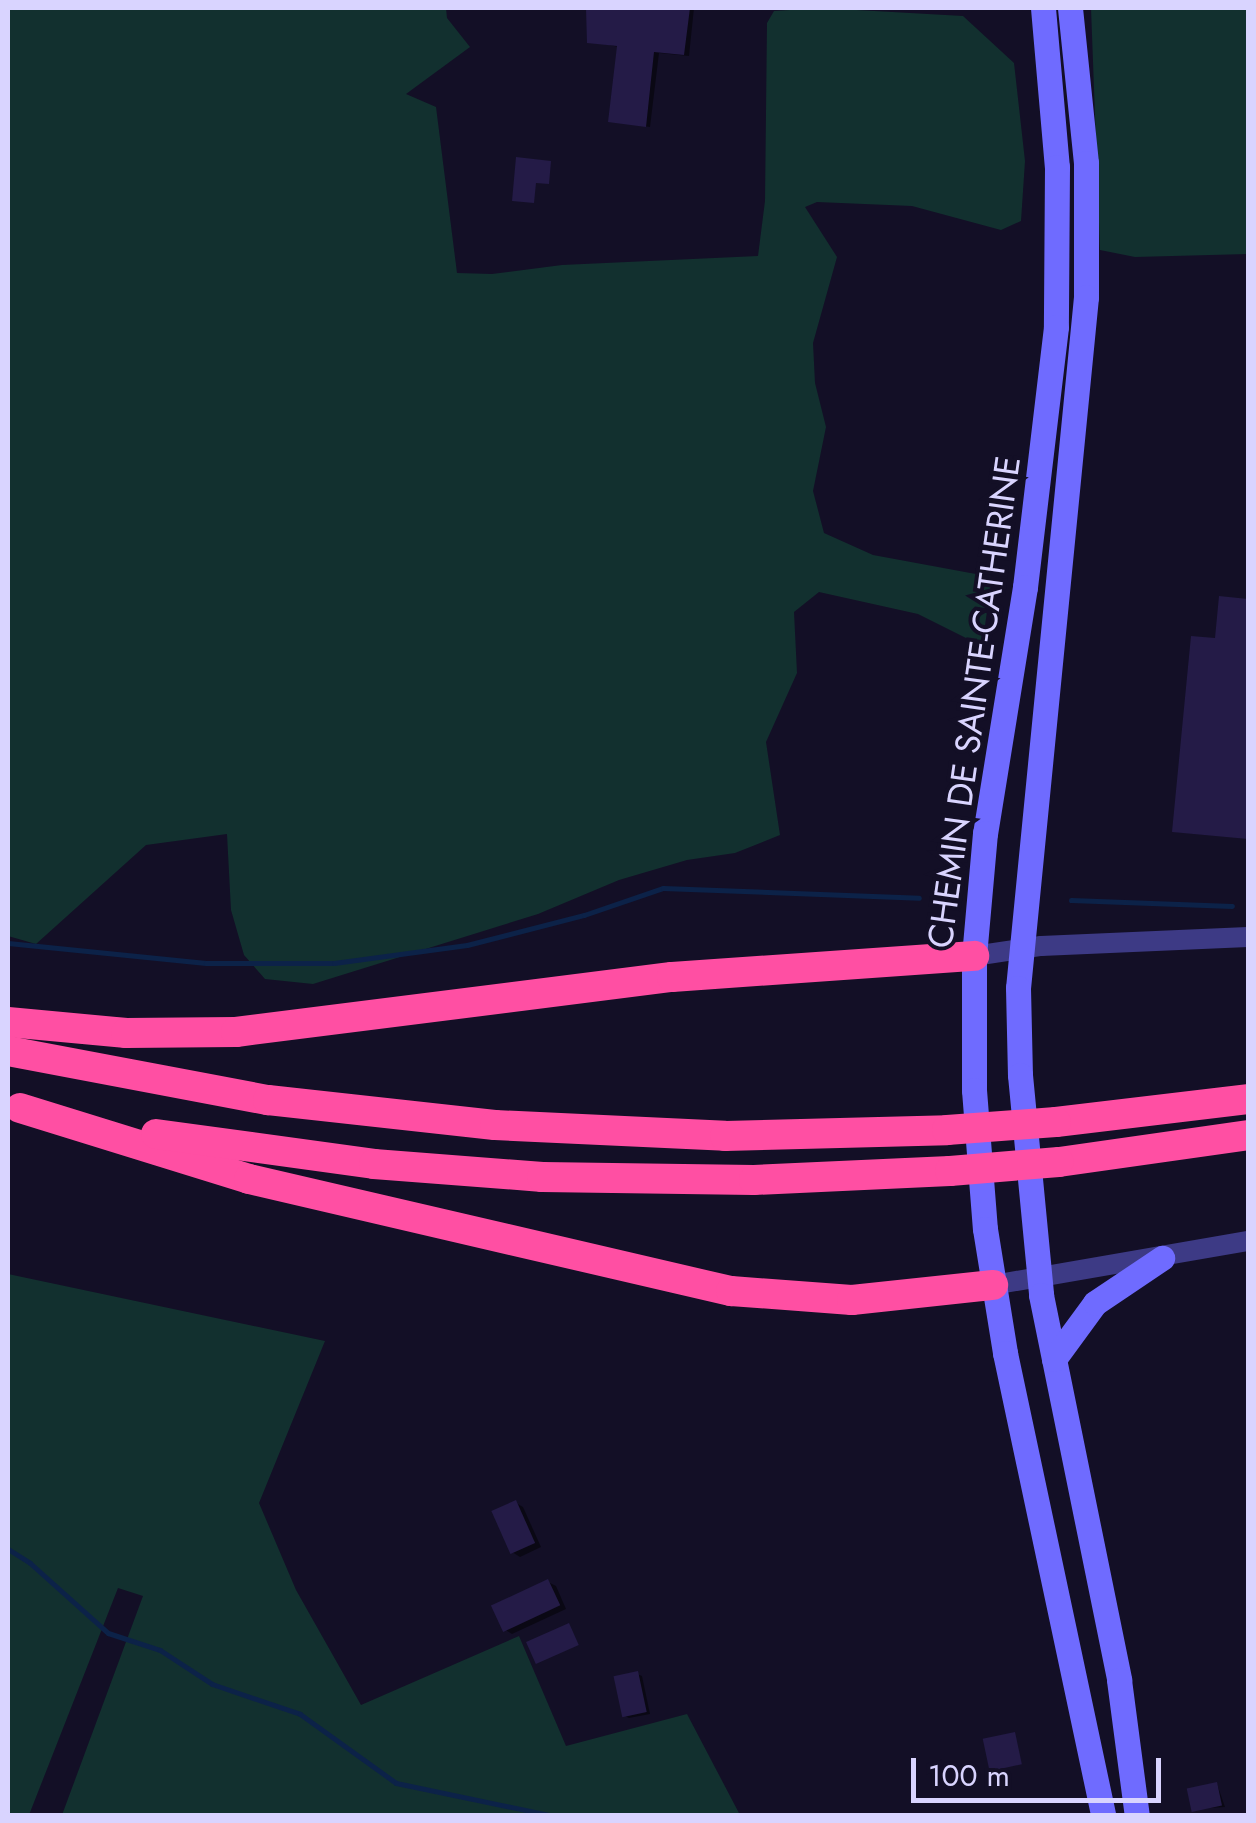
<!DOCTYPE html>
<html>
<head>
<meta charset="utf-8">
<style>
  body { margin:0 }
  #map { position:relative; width:1256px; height:1823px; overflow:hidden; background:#130f26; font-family:Jost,sans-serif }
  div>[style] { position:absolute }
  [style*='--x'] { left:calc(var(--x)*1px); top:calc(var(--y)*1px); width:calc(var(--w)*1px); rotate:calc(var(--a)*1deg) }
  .green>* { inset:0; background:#12302f }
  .shadow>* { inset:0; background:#0007 }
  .stream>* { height:5px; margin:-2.5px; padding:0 2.5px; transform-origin:2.5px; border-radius:2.5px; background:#0c2248 }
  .building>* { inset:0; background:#241b47; transform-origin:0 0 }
  .tertiary>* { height:20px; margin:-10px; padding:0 10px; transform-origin:10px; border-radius:10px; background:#3d3a85 }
  .secondary>* { height:25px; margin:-12.5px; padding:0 12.5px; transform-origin:12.5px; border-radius:12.5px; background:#6f6bff }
  .motorway>* { height:30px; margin:-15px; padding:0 15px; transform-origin:15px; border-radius:15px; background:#ff4fa3 }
  .motorway-bridge>* { height:30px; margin:-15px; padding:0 15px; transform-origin:15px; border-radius:15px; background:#ff4fa3 }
  span { translate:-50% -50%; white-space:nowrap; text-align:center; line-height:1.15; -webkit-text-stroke:8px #130f26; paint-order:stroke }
  .street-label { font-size:35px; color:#d9d4ff }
  .frame { position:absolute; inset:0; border:10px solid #d9d4ff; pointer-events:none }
  .scale { position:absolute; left:911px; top:1758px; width:250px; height:45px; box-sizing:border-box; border:5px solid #d9d4ff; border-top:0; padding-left:12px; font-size:30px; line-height:35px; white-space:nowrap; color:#d9d4ff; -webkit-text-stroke:8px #130f26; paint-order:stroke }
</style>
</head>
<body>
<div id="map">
  <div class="green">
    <i style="clip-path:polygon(8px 8px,446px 8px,447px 18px,470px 47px,406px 94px,436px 107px,457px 273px,492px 274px,562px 265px,758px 256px,765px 201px,767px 23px,774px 11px,821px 8px,963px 16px,1014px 63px,1025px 161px,1021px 221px,1001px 230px,912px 206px,817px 202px,805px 207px,837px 257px,813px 343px,815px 383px,826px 427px,813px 491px,824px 533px,873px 555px,992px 577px,982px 646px,918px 614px,819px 592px,794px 612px,797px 673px,766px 742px,780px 835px,735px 853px,687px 860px,619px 880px,538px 914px,313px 984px,265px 979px,244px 955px,231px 910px,227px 834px,146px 845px,36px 944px,8px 936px)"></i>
    <i style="clip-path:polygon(1091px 8px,1248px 8px,1248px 254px,1135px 257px,1100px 250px)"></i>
    <i style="clip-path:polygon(8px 1274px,325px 1341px,259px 1503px,296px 1590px,361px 1705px,519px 1636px,566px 1746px,687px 1714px,740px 1815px,62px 1815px,143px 1596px,118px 1588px,29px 1815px,8px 1815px)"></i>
  </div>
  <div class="shadow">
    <i style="clip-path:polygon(590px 8px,694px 8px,689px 56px,659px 53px,650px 127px,610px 121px,619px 47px,589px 41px)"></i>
    <i style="clip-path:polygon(1221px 599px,1248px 602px,1248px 838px,1176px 832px,1217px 641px)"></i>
    <i style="clip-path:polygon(516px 1503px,523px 1507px,541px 1547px,520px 1557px,512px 1552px)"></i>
    <i style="clip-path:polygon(548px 1582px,556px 1586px,566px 1609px,512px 1634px,504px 1629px)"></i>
    <i style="clip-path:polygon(637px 1674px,642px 1676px,650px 1714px,629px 1718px,625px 1716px)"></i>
    <i style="clip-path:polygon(1217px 1784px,1225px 1807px,1194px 1809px)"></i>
  </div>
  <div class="stream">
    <i style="--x:1071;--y:900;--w:161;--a:2.1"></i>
    <i style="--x:8;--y:943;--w:199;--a:5.8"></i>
    <i style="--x:206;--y:963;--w:128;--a:0"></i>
    <i style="--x:334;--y:963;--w:134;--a:-7.7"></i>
    <i style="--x:467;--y:945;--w:121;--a:-14.4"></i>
    <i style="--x:584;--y:915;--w:83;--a:-18.9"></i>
    <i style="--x:663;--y:888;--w:256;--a:2.2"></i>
    <i style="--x:8;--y:1549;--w:26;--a:32"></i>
    <i style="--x:30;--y:1563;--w:105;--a:41.9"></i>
    <i style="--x:108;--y:1633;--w:55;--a:18.1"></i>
    <i style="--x:160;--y:1650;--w:62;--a:33.2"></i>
    <i style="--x:212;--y:1684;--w:93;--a:18.8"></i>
    <i style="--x:300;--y:1714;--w:118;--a:35.7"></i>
    <i style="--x:396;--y:1783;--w:161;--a:11.8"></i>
  </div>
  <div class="building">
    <i style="clip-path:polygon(586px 8px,690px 8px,684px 55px,654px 52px,646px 127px,608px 122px,617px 46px,587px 43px)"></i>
    <i style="clip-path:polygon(516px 157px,551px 161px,549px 184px,536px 183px,534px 203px,512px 201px)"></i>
    <i style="clip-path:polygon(1219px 596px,1248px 599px,1248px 839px,1172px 832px,1191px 636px,1215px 638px)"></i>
    <i style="left:516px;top:1500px;width:47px;height:27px;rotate:66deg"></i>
    <i style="left:548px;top:1579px;width:29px;height:63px;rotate:65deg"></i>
    <i style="left:569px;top:1623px;width:24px;height:47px;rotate:66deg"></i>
    <i style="left:638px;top:1671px;width:42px;height:25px;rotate:78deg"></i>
    <i style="left:1015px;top:1732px;width:33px;height:33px;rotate:78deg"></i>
    <i style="left:1217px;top:1782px;width:24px;height:31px;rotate:78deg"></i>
  </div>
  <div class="tertiary">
    <i style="--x:974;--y:956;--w:68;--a:-8.5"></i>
    <i style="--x:1041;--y:946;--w:207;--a:-2.5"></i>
    <i style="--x:993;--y:1285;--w:259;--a:-9.8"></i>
  </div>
  <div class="secondary">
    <i style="--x:1043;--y:8;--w:160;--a:85"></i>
    <i style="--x:1057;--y:167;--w:160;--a:90.4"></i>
    <i style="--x:1056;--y:327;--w:262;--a:96.8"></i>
    <i style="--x:1025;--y:587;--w:249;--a:99.2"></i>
    <i style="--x:985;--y:833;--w:123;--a:95.1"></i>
    <i style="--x:974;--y:956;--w:134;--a:90"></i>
    <i style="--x:974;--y:1090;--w:139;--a:85.5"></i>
    <i style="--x:985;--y:1229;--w:126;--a:80.8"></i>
    <i style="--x:1005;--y:1353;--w:473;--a:78"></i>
    <i style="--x:1070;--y:8;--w:156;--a:84.1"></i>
    <i style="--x:1086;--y:163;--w:134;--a:90"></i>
    <i style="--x:1086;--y:297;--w:694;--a:95.62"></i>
    <i style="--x:1018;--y:988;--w:87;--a:88.7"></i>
    <i style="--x:1020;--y:1075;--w:221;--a:84.5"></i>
    <i style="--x:1041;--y:1295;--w:393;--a:78.5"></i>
    <i style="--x:1119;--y:1680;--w:137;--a:82.5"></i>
    <i style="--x:1054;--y:1359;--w:69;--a:-53.8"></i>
    <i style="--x:1095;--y:1303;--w:81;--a:-33.9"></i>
  </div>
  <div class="motorway">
    <i style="--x:8;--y:1022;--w:119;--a:5.3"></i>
    <i style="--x:126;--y:1033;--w:110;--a:-0.5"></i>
    <i style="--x:236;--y:1032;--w:439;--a:-7.2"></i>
    <i style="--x:672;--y:977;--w:303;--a:-4"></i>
    <i style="--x:8;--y:1051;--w:265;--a:10.7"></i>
    <i style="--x:268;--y:1100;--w:228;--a:6.3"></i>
    <i style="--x:495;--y:1125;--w:230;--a:2.7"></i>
    <i style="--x:725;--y:1136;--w:222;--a:-1.5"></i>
    <i style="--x:20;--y:1108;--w:240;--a:17.2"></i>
    <i style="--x:249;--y:1179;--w:495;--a:13.1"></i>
    <i style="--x:731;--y:1291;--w:121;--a:4.3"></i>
    <i style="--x:852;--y:1300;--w:142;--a:-6.1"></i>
    <i style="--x:1056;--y:1122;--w:193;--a:-6.8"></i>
    <i style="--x:156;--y:1134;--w:220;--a:7.8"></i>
    <i style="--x:374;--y:1164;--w:169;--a:4.4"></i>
    <i style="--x:542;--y:1177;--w:212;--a:0.8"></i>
    <i style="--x:754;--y:1180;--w:196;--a:-2.6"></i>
    <i style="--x:1059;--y:1162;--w:191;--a:-8.1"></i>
  </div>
  <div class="motorway-bridge">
    <i style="--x:947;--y:1130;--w:109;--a:-4.2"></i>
    <i style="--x:950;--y:1171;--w:109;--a:-4.7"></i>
  </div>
  <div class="street-label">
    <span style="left:974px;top:702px;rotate:-82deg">CHEMIN DE SAINTE-CATHERINE</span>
  </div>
  <div class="frame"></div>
  <div class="scale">100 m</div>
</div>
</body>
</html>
